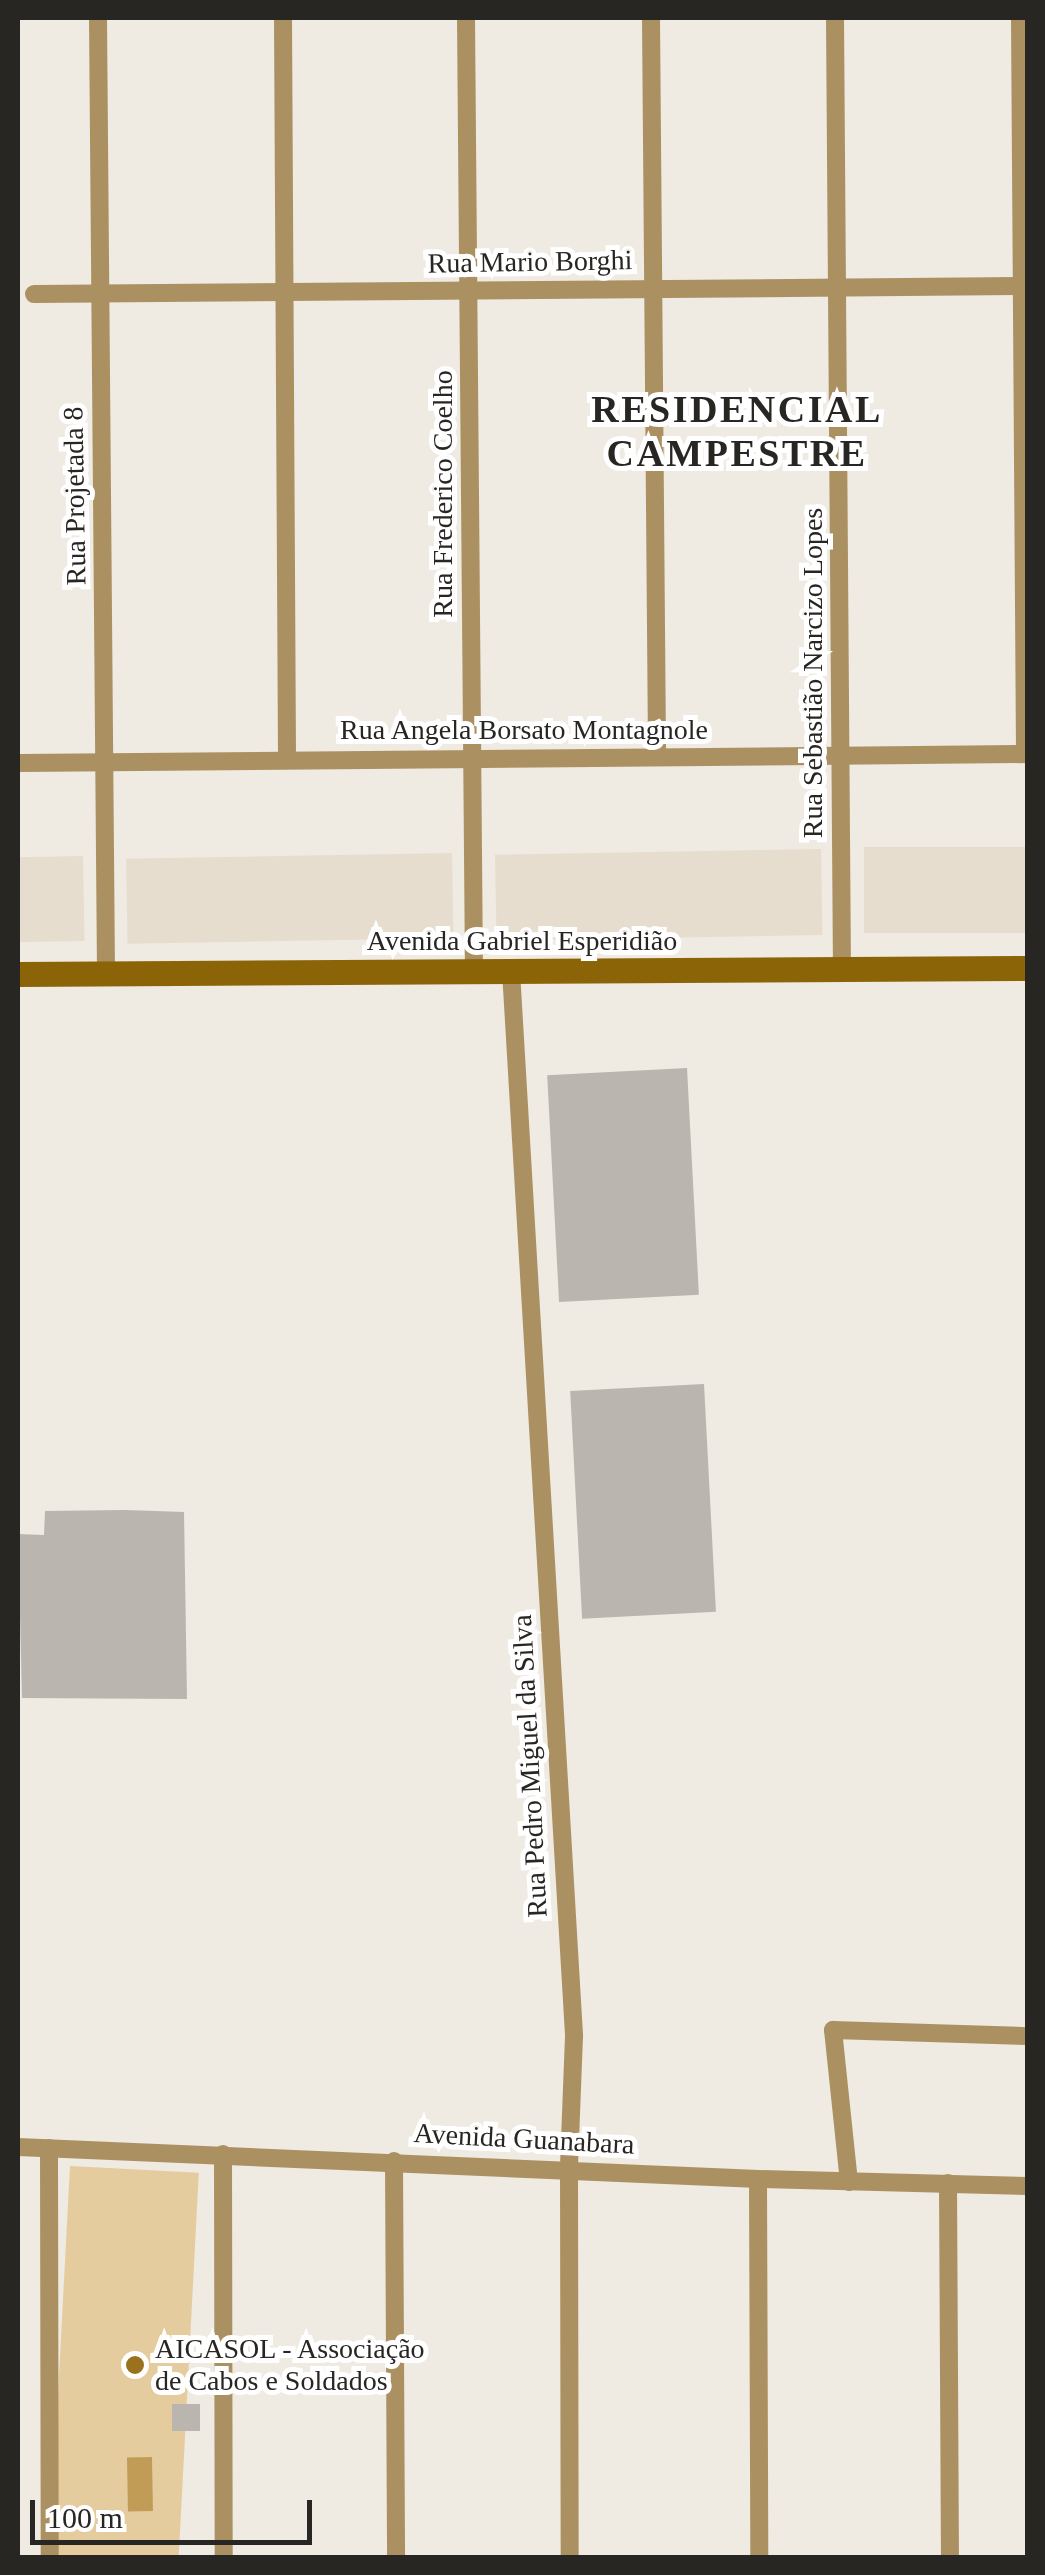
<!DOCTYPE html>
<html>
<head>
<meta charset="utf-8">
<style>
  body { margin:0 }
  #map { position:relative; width:1045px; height:2575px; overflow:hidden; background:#efeae2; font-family:Georgia,serif }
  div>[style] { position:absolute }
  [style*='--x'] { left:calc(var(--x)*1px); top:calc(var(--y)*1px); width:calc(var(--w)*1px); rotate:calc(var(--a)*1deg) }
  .built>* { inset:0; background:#e6ddce; transform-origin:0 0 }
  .green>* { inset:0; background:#e5cc9f; transform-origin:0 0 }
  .water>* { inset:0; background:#c19c57; transform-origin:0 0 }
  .building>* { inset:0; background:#bab5ae; transform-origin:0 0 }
  .street>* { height:18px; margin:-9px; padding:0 9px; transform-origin:9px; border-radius:9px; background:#ab9162 }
  .secondary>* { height:25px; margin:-12.5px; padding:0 12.5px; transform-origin:12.5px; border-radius:12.5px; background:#8b6408 }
  .dots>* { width:28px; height:28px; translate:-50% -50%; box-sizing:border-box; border:5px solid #fff; border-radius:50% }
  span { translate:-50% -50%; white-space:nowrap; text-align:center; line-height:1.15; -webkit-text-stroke:10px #fff; paint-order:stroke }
  .street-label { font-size:28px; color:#282623 }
  .poi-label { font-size:28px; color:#282623 }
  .left { translate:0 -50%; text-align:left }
  .district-label { font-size:38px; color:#282623; font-weight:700; letter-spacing:2.5px }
  .frame { position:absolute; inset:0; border:20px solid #282623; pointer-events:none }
  .scale { position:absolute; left:30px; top:2500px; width:282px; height:45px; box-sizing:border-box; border:5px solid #282623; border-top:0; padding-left:12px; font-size:30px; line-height:35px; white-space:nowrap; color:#282623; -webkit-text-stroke:8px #fff; paint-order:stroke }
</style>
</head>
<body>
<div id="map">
  <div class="built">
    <i style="left:1027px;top:847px;width:86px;height:163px;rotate:90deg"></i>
    <i style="left:821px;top:849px;width:86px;height:326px;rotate:89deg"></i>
    <i style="left:452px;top:853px;width:85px;height:326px;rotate:89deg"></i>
    <i style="left:83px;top:856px;width:85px;height:65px;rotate:89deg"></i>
  </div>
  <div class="green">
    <i style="left:70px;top:2166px;width:129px;height:391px;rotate:3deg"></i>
  </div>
  <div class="water">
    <i style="left:152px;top:2457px;width:54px;height:25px;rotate:89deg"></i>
  </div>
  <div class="building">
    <i style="left:687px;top:1068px;width:227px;height:140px;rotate:87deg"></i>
    <i style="left:704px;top:1384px;width:228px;height:134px;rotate:87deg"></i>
    <i style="clip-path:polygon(125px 1510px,184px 1512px,187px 1699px,22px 1698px,18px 1534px,44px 1535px,45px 1511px)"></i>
    <i style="left:172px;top:2404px;width:28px;height:27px"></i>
  </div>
  <div class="street">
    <i style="--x:98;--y:18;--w:955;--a:89.52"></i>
    <i style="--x:283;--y:18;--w:741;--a:89.69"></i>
    <i style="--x:466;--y:18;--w:953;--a:89.52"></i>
    <i style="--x:651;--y:18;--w:738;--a:89.53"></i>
    <i style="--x:835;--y:18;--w:951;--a:89.58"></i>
    <i style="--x:1020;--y:18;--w:736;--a:89.61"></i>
    <i style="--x:34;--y:294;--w:994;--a:-0.46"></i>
    <i style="--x:20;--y:763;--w:1008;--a:-0.51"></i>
    <i style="--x:511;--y:971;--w:1067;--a:86.61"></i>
    <i style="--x:574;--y:2036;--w:132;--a:92.2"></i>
    <i style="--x:569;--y:2168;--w:390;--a:89.9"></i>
    <i style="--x:18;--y:2147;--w:741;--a:2.48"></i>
    <i style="--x:758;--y:2179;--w:270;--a:1.5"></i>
    <i style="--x:49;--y:2148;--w:410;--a:89.9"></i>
    <i style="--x:223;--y:2154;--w:404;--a:89.9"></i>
    <i style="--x:394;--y:2161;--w:397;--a:89.7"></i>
    <i style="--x:758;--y:2179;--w:379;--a:89.8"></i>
    <i style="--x:849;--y:2182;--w:153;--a:-96"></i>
    <i style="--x:833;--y:2030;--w:195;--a:1.8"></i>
    <i style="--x:948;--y:2183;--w:375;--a:89.7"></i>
  </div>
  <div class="secondary">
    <i style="--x:18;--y:974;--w:1010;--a:-0.34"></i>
  </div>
  <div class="dots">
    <i style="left:135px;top:2365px;background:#9a721e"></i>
  </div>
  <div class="street-label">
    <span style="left:530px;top:262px;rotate:-1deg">Rua Mario Borghi</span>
    <span style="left:443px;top:494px;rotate:-90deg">Rua Frederico Coelho</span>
    <span style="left:75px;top:496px;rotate:-91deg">Rua Projetada 8</span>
    <span style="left:813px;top:673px;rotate:-90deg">Rua Sebastião Narcizo Lopes</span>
    <span style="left:524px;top:730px">Rua Angela Borsato Montagnole</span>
    <span style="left:522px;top:941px">Avenida Gabriel Esperidião</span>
    <span style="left:530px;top:1766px;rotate:-93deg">Rua Pedro Miguel da Silva</span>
    <span style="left:524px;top:2139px;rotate:3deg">Avenida Guanabara</span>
  </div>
  <div class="poi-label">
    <span class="left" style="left:155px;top:2365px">AICASOL - Associação<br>de Cabos e Soldados</span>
  </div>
  <div class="district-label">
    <span style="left:737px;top:432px">RESIDENCIAL<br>CAMPESTRE</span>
  </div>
  <div class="frame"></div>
  <div class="scale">100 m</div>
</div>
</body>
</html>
